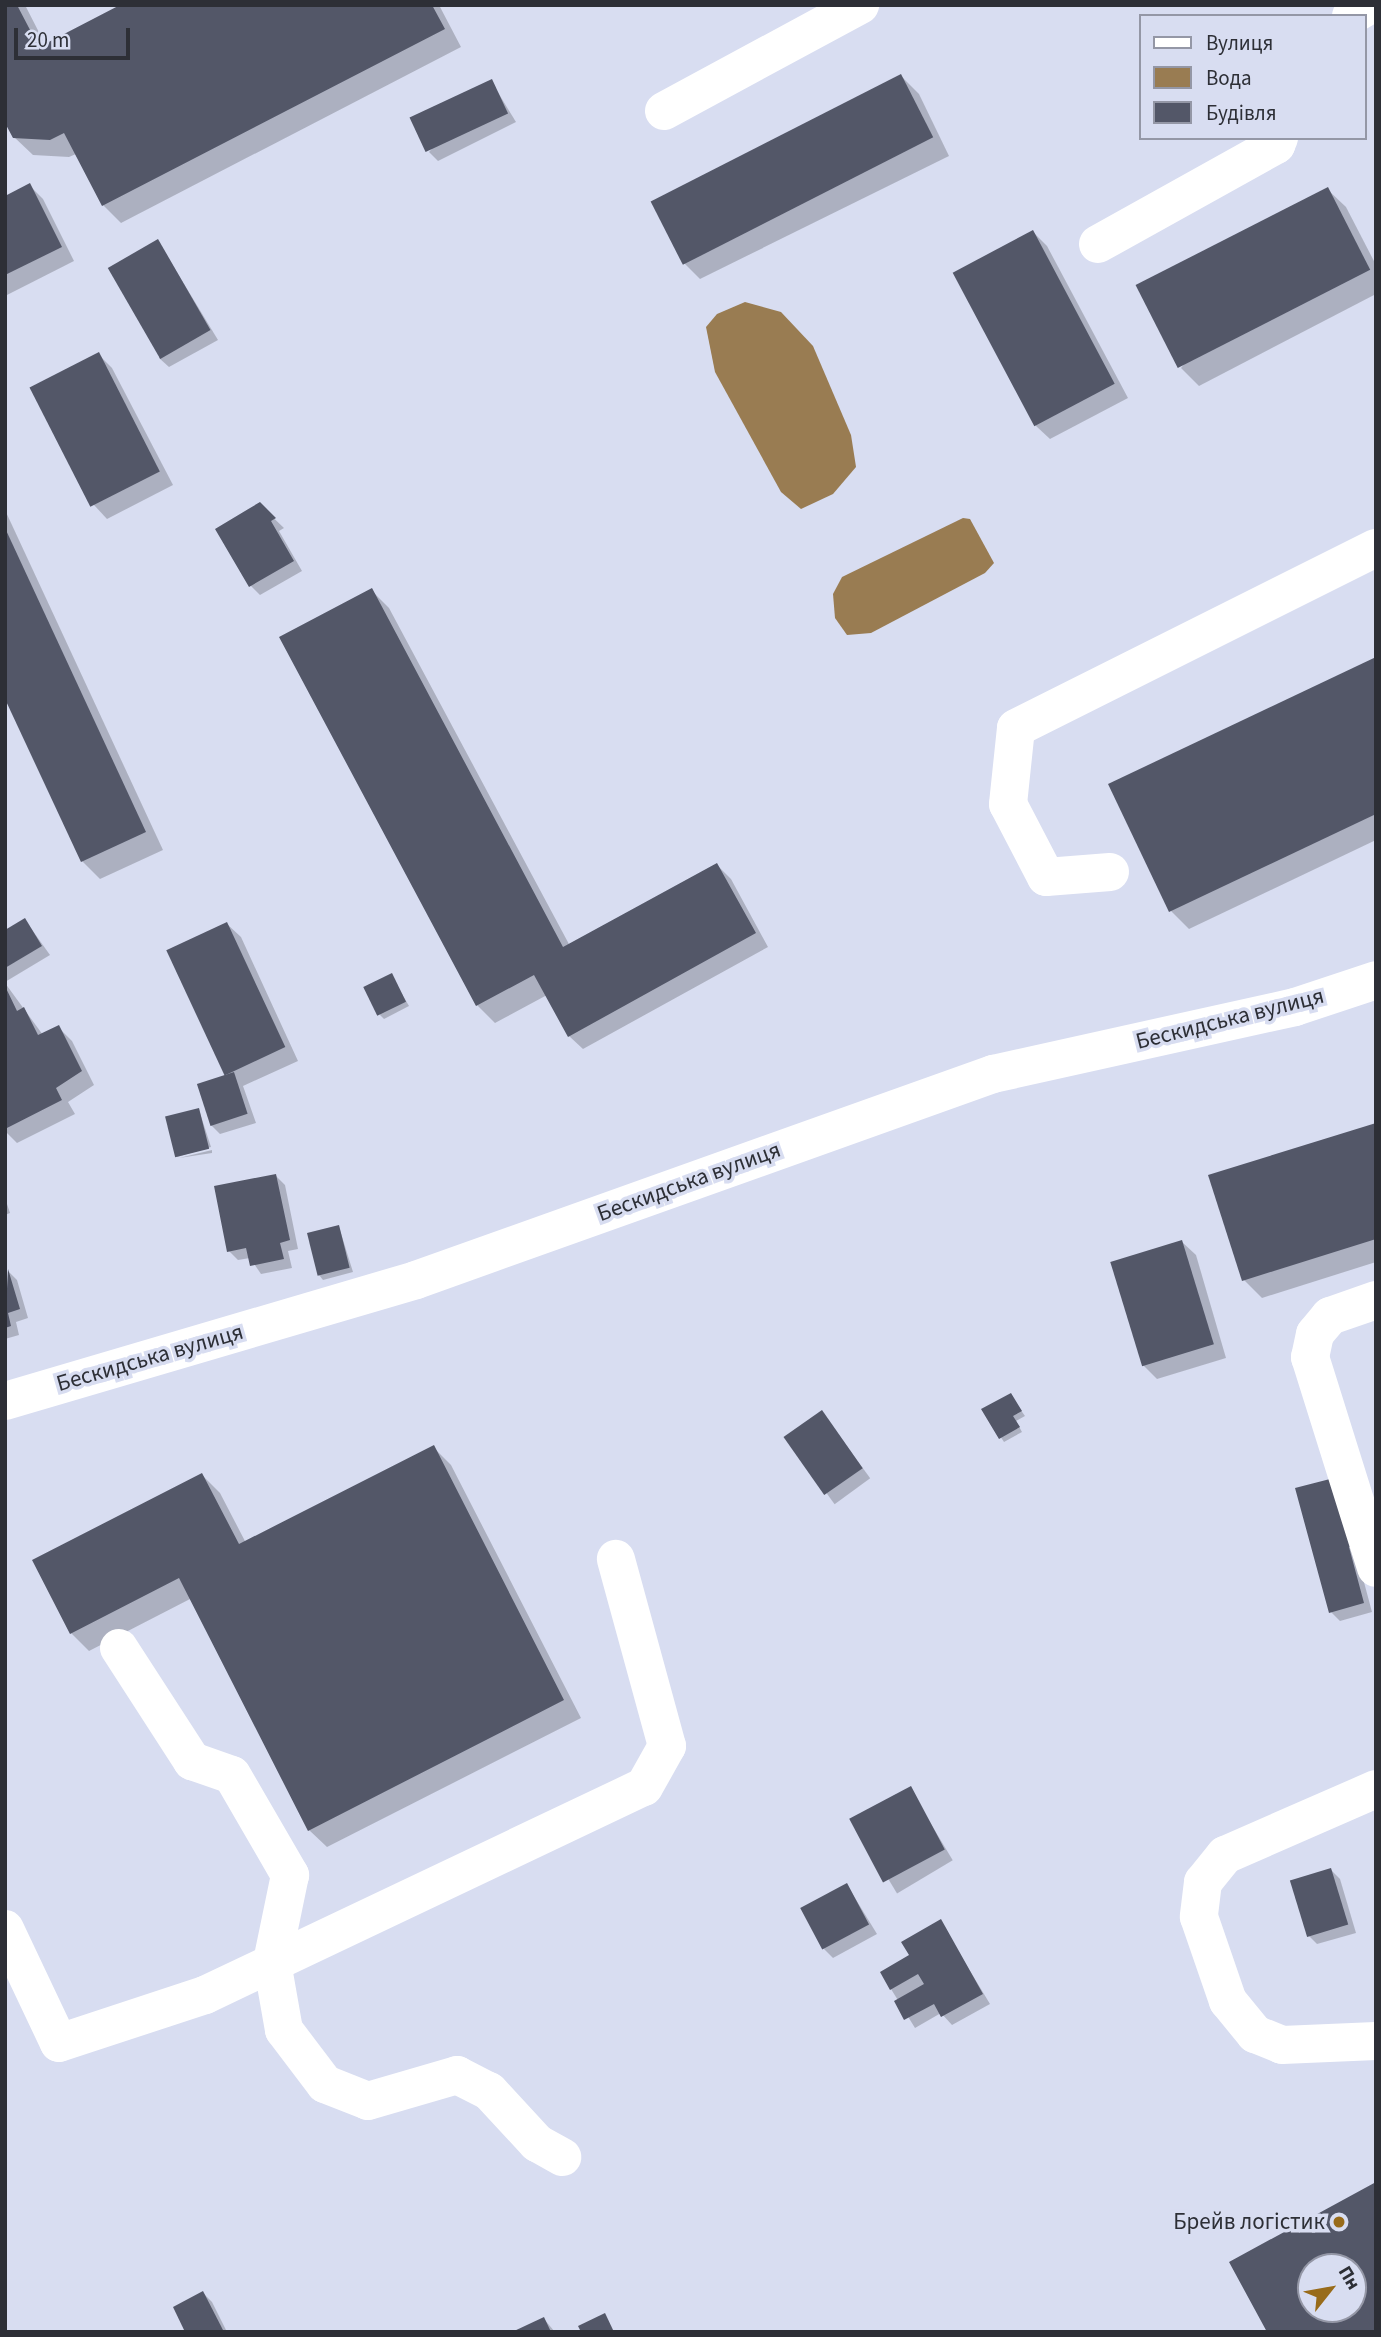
<!DOCTYPE html>
<html>
<head>
<meta charset="utf-8">
<style>
  body { margin:0 }
  #map { position:relative; width:1381px; height:2337px; overflow:hidden; background:#d8ddf1; font-family:"Source Sans 3",sans-serif }
  div>[style] { position:absolute }
  [style*='--x'] { left:calc(var(--x)*1px); top:calc(var(--y)*1px); width:calc(var(--w)*1px); rotate:calc(var(--a)*1deg) }
  .water>* { inset:0; background:#997c52 }
  .shadow>* { inset:0; background:#0003; transform-origin:0 0 }
  .building>* { inset:0; background:#535768; transform-origin:0 0 }
  .minor>* { height:38px; margin:-19px; padding:0 19px; transform-origin:19px; border-radius:19px; background:#fff }
  .dots>* { width:19px; height:19px; translate:-50% -50%; box-sizing:border-box; border:4px solid #d8ddf1; border-radius:50% }
  span { translate:-50% -50%; white-space:nowrap; text-align:center; line-height:1.15; -webkit-text-stroke:7px #d8ddf1; paint-order:stroke }
  .street-label { font-size:23px; color:#2d2f36 }
  .poi-label { font-size:23px; color:#2d2f36 }
  .right { translate:-100% -50%; text-align:right }
  .frame { position:absolute; inset:0; border:7px solid #2d2f36; pointer-events:none }
  .legend { position:absolute; left:1139px; top:14px; width:228px; height:126px; box-sizing:border-box; background:#d8ddf1; border:2px solid #9497a6; margin:0; padding:9px 12px; list-style:none; font-size:21px; color:#2d2f36 }
  .legend li { display:flex; align-items:center; gap:14px; height:35px }
  .legend b { width:35px; border:2px solid #9497a6 }
  .north { position:absolute; left:1297px; top:2253px; width:70px; height:70px; box-sizing:border-box; background:#d8ddf1; border:2px solid #9497a6; border-radius:50%; rotate:59deg; font-size:19px; font-weight:700; line-height:28px; text-align:center; color:#2d2f36 }
  .north::after { content:''; display:block; margin:auto; width:24px; height:32px; background:#986b1a; clip-path:polygon(50% 0,100% 100%,50% 72%,0 100%) }
  .scale { position:absolute; left:14px; top:28px; width:116px; height:32px; box-sizing:border-box; border:4px solid #2d2f36; border-top:0; padding-left:9px; font-size:21px; line-height:24px; white-space:nowrap; color:#2d2f36; -webkit-text-stroke:5px #d8ddf1; paint-order:stroke }
</style>
</head>
<body>
<div id="map">
  <div class="water">
    <i style="clip-path:polygon(745px 302px,781px 312px,813px 346px,851px 435px,856px 467px,833px 494px,801px 509px,781px 492px,715px 372px,706px 327px,717px 314px)"></i>
    <i style="clip-path:polygon(963px 518px,970px 519px,994px 563px,985px 573px,871px 633px,847px 635px,835px 618px,833px 594px,842px 577px)"></i>
  </div>
  <div class="shadow">
    <i style="clip-path:polygon(5px 5px,25px 5px,46px 46px,124px 5px,439px 5px,461px 47px,121px 223px,103px 205px,76px 154px,69px 157px,33px 155px,14px 137px)"></i>
    <i style="clip-path:polygon(901px 76px,919px 94px,949px 156px,700px 279px,682px 261px)"></i>
    <i style="clip-path:polygon(491px 81px,516px 122px,438px 161px,429px 152px)"></i>
    <i style="clip-path:polygon(29px 185px,43px 199px,74px 261px,5px 296px,5px 198px)"></i>
    <i style="clip-path:polygon(1328px 190px,1346px 207px,1376px 265px,1376px 294px,1199px 386px,1181px 368px)"></i>
    <i style="clip-path:polygon(1033px 232px,1047px 246px,1128px 398px,1050px 439px,1036px 426px)"></i>
    <i style="clip-path:polygon(158px 241px,218px 340px,169px 367px,159px 358px)"></i>
    <i style="clip-path:polygon(98px 354px,112px 368px,173px 485px,107px 519px,94px 505px,32px 389px)"></i>
    <i style="clip-path:polygon(260px 505px,284px 528px,279px 531px,302px 571px,260px 595px,251px 586px)"></i>
    <i style="clip-path:polygon(5px 510px,163px 850px,100px 879px,82px 861px,5px 695px)"></i>
    <i style="clip-path:polygon(371px 590px,389px 608px,570px 946px,717px 865px,731px 879px,768px 947px,583px 1049px,569px 1036px,547px 995px,495px 1023px,477px 1005px)"></i>
    <i style="clip-path:polygon(1376px 659px,1376px 840px,1189px 929px,1171px 911px)"></i>
    <i style="clip-path:polygon(25px 920px,50px 955px,5px 982px,5px 932px)"></i>
    <i style="clip-path:polygon(227px 924px,241px 937px,298px 1061px,243px 1086px,256px 1123px,220px 1134px,211px 1125px,228px 1076px)"></i>
    <i style="clip-path:polygon(391px 975px,409px 1006px,384px 1019px,380px 1015px)"></i>
    <i style="clip-path:polygon(5px 983px,43px 1035px,58px 1027px,72px 1041px,94px 1085px,68px 1102px,75px 1114px,17px 1143px,5px 1131px)"></i>
    <i style="clip-path:polygon(199px 1110px,211px 1147px,177px 1157px,168px 1117px)"></i>
    <i style="clip-path:polygon(1376px 1125px,1376px 1262px,1262px 1298px,1244px 1280px)"></i>
    <i style="clip-path:polygon(212px 1150px,212px 1153px,179px 1158px)"></i>
    <i style="clip-path:polygon(276px 1176px,285px 1185px,298px 1249px,288px 1251px,292px 1268px,261px 1274px,250px 1258px,238px 1260px,229px 1251px)"></i>
    <i style="clip-path:polygon(5px 1198px,10px 1213px,5px 1215px)"></i>
    <i style="clip-path:polygon(339px 1227px,353px 1272px,323px 1280px,319px 1275px)"></i>
    <i style="clip-path:polygon(1182px 1242px,1196px 1255px,1226px 1358px,1157px 1379px,1143px 1365px)"></i>
    <i style="clip-path:polygon(8px 1271px,17px 1280px,28px 1318px,16px 1322px,19px 1335px,5px 1339px)"></i>
    <i style="clip-path:polygon(1011px 1396px,1025px 1416px,1016px 1421px,1022px 1432px,1004px 1442px,983px 1410px)"></i>
    <i style="left:822px;top:1412px;width:82px;height:44px;rotate:54deg"></i>
    <i style="clip-path:polygon(433px 1447px,451px 1465px,581px 1718px,327px 1847px,309px 1830px,192px 1598px,89px 1651px,71px 1633px,202px 1475px,220px 1493px,246px 1543px)"></i>
    <i style="clip-path:polygon(1297px 1490px,1361px 1555px,1357px 1556px,1372px 1612px,1340px 1621px,1331px 1612px)"></i>
    <i style="left:910px;top:1789px;width:83px;height:65px;rotate:59deg"></i>
    <i style="clip-path:polygon(1331px 1870px,1340px 1879px,1356px 1933px,1317px 1944px,1308px 1935px)"></i>
    <i style="clip-path:polygon(847px 1885px,877px 1934px,833px 1958px,824px 1949px)"></i>
    <i style="clip-path:polygon(940px 1921px,990px 2004px,952px 2025px,941px 2013px,915px 2028px,891px 1989px)"></i>
    <i style="clip-path:polygon(203px 2293px,212px 2302px,227px 2332px,187px 2332px)"></i>
    <i style="clip-path:polygon(544px 2319px,555px 2332px,516px 2332px)"></i>
  </div>
  <div class="building">
    <i style="clip-path:polygon(5px 5px,17px 5px,39px 47px,120px 5px,432px 5px,445px 29px,102px 206px,64px 133px,50px 140px,13px 138px,5px 123px)"></i>
    <i style="left:901px;top:74px;width:71px;height:281px;rotate:63deg"></i>
    <i style="left:492px;top:79px;width:38px;height:91px;rotate:65deg"></i>
    <i style="clip-path:polygon(30px 183px,62px 247px,5px 275px,5px 196px)"></i>
    <i style="left:1328px;top:187px;width:93px;height:216px;rotate:63deg"></i>
    <i style="left:1033px;top:230px;width:174px;height:91px;rotate:62deg"></i>
    <i style="left:158px;top:239px;width:105px;height:58px;rotate:60deg"></i>
    <i style="left:99px;top:352px;width:134px;height:78px;rotate:63deg"></i>
    <i style="clip-path:polygon(260px 502px,276px 518px,271px 521px,294px 561px,249px 587px,215px 529px)"></i>
    <i style="clip-path:polygon(5px 528px,146px 832px,81px 862px,5px 699px)"></i>
    <i style="clip-path:polygon(372px 588px,563px 947px,717px 863px,756px 933px,568px 1037px,534px 975px,476px 1006px,279px 637px)"></i>
    <i style="clip-path:polygon(1376px 657px,1376px 814px,1169px 912px,1108px 784px)"></i>
    <i style="clip-path:polygon(25px 918px,42px 946px,5px 968px,5px 930px)"></i>
    <i style="left:227px;top:922px;width:138px;height:67px;rotate:65deg"></i>
    <i style="left:392px;top:973px;width:32px;height:32px;rotate:64deg"></i>
    <i style="clip-path:polygon(5px 986px,17px 1011px,24px 1007px,38px 1035px,59px 1025px,82px 1071px,56px 1088px,62px 1100px,5px 1129px)"></i>
    <i style="left:234px;top:1072px;width:44px;height:39px;rotate:72deg"></i>
    <i style="left:199px;top:1108px;width:42px;height:35px;rotate:76deg"></i>
    <i style="clip-path:polygon(1376px 1123px,1376px 1239px,1242px 1281px,1208px 1175px)"></i>
    <i style="clip-path:polygon(276px 1174px,290px 1240px,280px 1243px,284px 1259px,250px 1266px,246px 1248px,227px 1252px,214px 1186px)"></i>
    <i style="left:339px;top:1225px;width:44px;height:33px;rotate:76deg"></i>
    <i style="left:1182px;top:1240px;width:109px;height:75px;rotate:73deg"></i>
    <i style="clip-path:polygon(8px 1269px,20px 1309px,8px 1313px,11px 1326px,5px 1328px)"></i>
    <i style="clip-path:polygon(1011px 1393px,1022px 1411px,1013px 1416px,1020px 1427px,999px 1439px,981px 1409px)"></i>
    <i style="left:822px;top:1410px;width:71px;height:47px;rotate:55deg"></i>
    <i style="clip-path:polygon(434px 1445px,564px 1700px,308px 1831px,179px 1578px,70px 1634px,32px 1560px,202px 1473px,239px 1544px)"></i>
    <i style="clip-path:polygon(1330px 1479px,1353px 1546px,1349px 1547px,1364px 1603px,1329px 1613px,1295px 1488px)"></i>
    <i style="left:911px;top:1786px;width:72px;height:70px;rotate:62deg"></i>
    <i style="left:1331px;top:1868px;width:59px;height:43px;rotate:73deg"></i>
    <i style="left:847px;top:1883px;width:47px;height:53px;rotate:62deg"></i>
    <i style="clip-path:polygon(941px 1919px,983px 1994px,941px 2017px,934px 2004px,904px 2020px,894px 2001px,924px 1984px,918px 1974px,890px 1990px,880px 1972px,909px 1955px,901px 1942px)"></i>
    <i style="clip-path:polygon(evenodd,1376px 2182px,1376px 2332px,1267px 2332px,1229px 2262px,1376px 2182px,1311px 2267px,1353px 2267px,1353px 2309px,1311px 2309px,1311px 2267px)"></i>
    <i style="clip-path:polygon(203px 2291px,224px 2332px,185px 2332px,173px 2307px)"></i>
    <i style="clip-path:polygon(605px 2313px,614px 2332px,581px 2332px,578px 2326px)"></i>
    <i style="clip-path:polygon(544px 2317px,551px 2332px,512px 2332px)"></i>
  </div>
  <div class="minor">
    <i style="--x:1351;--y:16;--w:21;--a:-31"></i>
    <i style="--x:664;--y:111;--w:223;--a:-28.4"></i>
    <i style="--x:1098;--y:244;--w:204;--a:-29.1"></i>
    <i style="--x:1276;--y:145;--w:8;--a:-67"></i>
    <i style="--x:1110;--y:872;--w:64;--a:175.5"></i>
    <i style="--x:1046;--y:877;--w:82;--a:-117.5"></i>
    <i style="--x:1008;--y:804;--w:76;--a:-84"></i>
    <i style="--x:1016;--y:728;--w:402;--a:-26.6"></i>
    <i style="--x:1376;--y:1300;--w:49;--a:160.8"></i>
    <i style="--x:1330;--y:1316;--w:23;--a:130"></i>
    <i style="--x:1315;--y:1334;--w:24;--a:102"></i>
    <i style="--x:1310;--y:1357;--w:221;--a:72.6"></i>
    <i style="--x:5;--y:1401;--w:428;--a:-16.4"></i>
    <i style="--x:416;--y:1280;--w:613;--a:-19.65"></i>
    <i style="--x:993;--y:1074;--w:309;--a:-12.5"></i>
    <i style="--x:1295;--y:1007;--w:85;--a:-18.4"></i>
    <i style="--x:119;--y:1648;--w:135;--a:57.1"></i>
    <i style="--x:192;--y:1761;--w:42;--a:19.3"></i>
    <i style="--x:232;--y:1775;--w:116;--a:59.9"></i>
    <i style="--x:290;--y:1875;--w:89;--a:101.7"></i>
    <i style="--x:272;--y:1962;--w:69;--a:80"></i>
    <i style="--x:284;--y:2030;--w:68;--a:52.8"></i>
    <i style="--x:325;--y:2084;--w:46;--a:21.6"></i>
    <i style="--x:368;--y:2101;--w:93;--a:-16.3"></i>
    <i style="--x:457;--y:2075;--w:36;--a:27"></i>
    <i style="--x:489;--y:2091;--w:71;--a:47.3"></i>
    <i style="--x:537;--y:2143;--w:29;--a:29"></i>
    <i style="--x:1376;--y:1789;--w:165;--a:156.4"></i>
    <i style="--x:1225;--y:1855;--w:35;--a:129"></i>
    <i style="--x:1203;--y:1882;--w:35;--a:97"></i>
    <i style="--x:1199;--y:1917;--w:89;--a:71"></i>
    <i style="--x:1228;--y:2001;--w:43;--a:50.7"></i>
    <i style="--x:1255;--y:2034;--w:29;--a:22"></i>
    <i style="--x:1282;--y:2045;--w:94;--a:-2.4"></i>
    <i style="--x:5;--y:1929;--w:126;--a:64.7"></i>
    <i style="--x:59;--y:2043;--w:154;--a:-18.2"></i>
    <i style="--x:205;--y:1995;--w:486;--a:-25.4"></i>
    <i style="--x:644;--y:1787;--w:47;--a:-60.7"></i>
    <i style="--x:667;--y:1746;--w:194;--a:-105.3"></i>
  </div>
  <div class="dots">
    <i style="left:1339px;top:2222px;background:#986b1a"></i>
  </div>
  <div class="street-label">
    <span style="left:1230px;top:1019px;rotate:-14deg">Бескидська вулиця</span>
    <span style="left:689px;top:1182px;rotate:-20deg">Бескидська вулиця</span>
    <span style="left:150px;top:1358px;rotate:-16deg">Бескидська вулиця</span>
  </div>
  <div class="poi-label">
    <span class="right" style="left:1325px;top:2222px">Брейв логістик</span>
  </div>
  <div class="frame"></div>
  <ul class="legend">
  <li><b style="height:9px;background:#fff"></b>Вулиця</li>
  <li><b style="height:19px;background:#997c52"></b>Вода</li>
  <li><b style="height:19px;background:#535768"></b>Будівля</li>
  </ul>
  <div class="north">Пн</div>
  <div class="scale">20 m</div>
</div>
</body>
</html>
